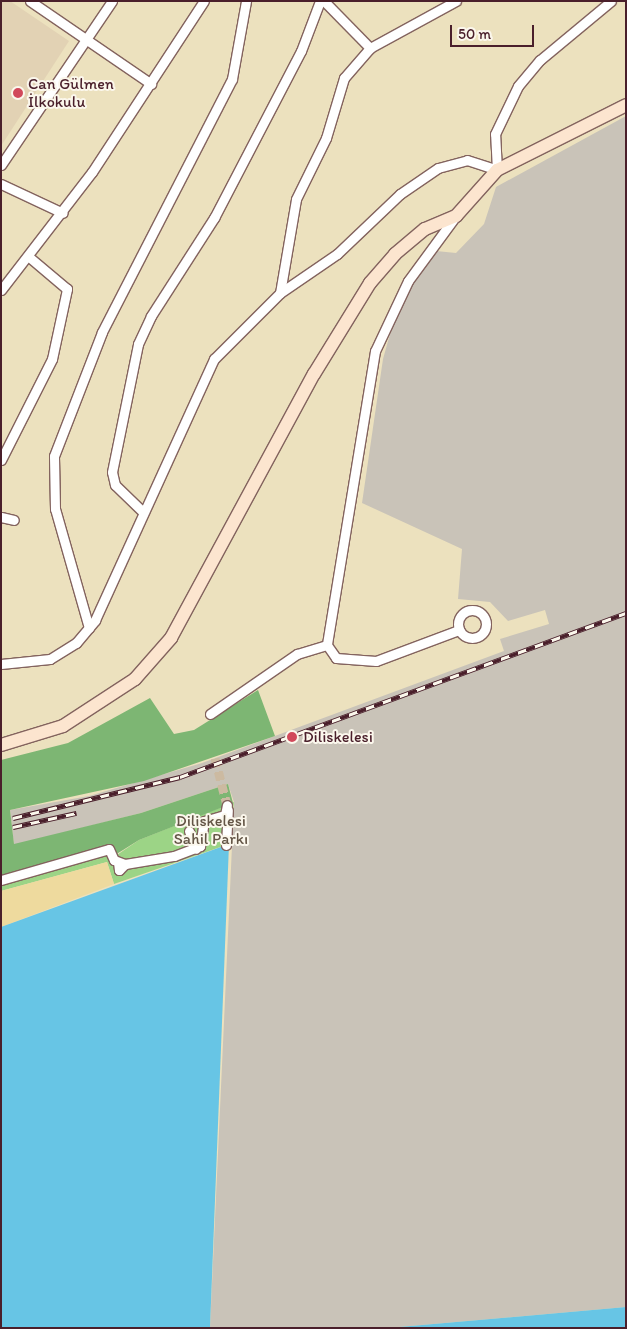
<!DOCTYPE html>
<html>
<head>
<meta charset="utf-8">
<style>
  body { margin:0 }
  #map { position:relative; width:627px; height:1329px; overflow:hidden; background:#ece1be; font-family:Itim,sans-serif }
  div>[style] { position:absolute }
  [style*='--x'] { left:calc(var(--x)*1px); top:calc(var(--y)*1px); width:calc(var(--w)*1px); rotate:calc(var(--a)*1deg) }
  .built>* { inset:0; background:#e2d2b4 }
  .industrial>* { inset:0; background:#c9c3b8 }
  .green>* { inset:0; background:#9cd486 }
  .forest>* { inset:0; background:#7db673 }
  .sand>* { inset:0; background:#eeda9e }
  .water>* { inset:0; background:#67c5e5 }
  .street-tunnel>* { height:9px; margin-top:-4.5px; transform-origin:0; background:repeating-linear-gradient(90deg,#ccbaa1 0 9px,transparent 0 13.5px) }
  .roads { filter:drop-shadow(1px 0 #83635e) drop-shadow(-1px 0 #83635e) drop-shadow(0 1px #83635e) drop-shadow(0 -1px #83635e) }
  .street>* { height:9px; margin:-4.5px; padding:0 4.5px; transform-origin:4.5px; border-radius:4.5px; background:#fff }
  .street>.ring { margin:-4.5px; padding:0; box-sizing:content-box; background:none; border:9px solid #fff; border-radius:50% }
  .secondary>* { height:12px; margin:-6px; padding:0 6px; transform-origin:6px; border-radius:6px; background:#fce5cf }
  .rail>* { height:5px; margin-top:-2.5px; transform-origin:0; background:repeating-linear-gradient(90deg,#fbf7ec 0 9px,#4a1f2b 0 18px); box-sizing:border-box; border-block:1px solid #4a1f2b }
  .dots>* { width:14px; height:14px; translate:-50% -50%; box-sizing:border-box; border:2px solid #fbf7ec; border-radius:50% }
  span { translate:-50% -50%; white-space:nowrap; text-align:center; line-height:1.15; -webkit-text-stroke:4px #fbf7ec; paint-order:stroke }
  .poi-label { font-size:16px; color:#4a1f2b }
  .left { translate:0 -50%; text-align:left }
  .park-label { font-size:16px; color:#635546 }
  .frame { position:absolute; inset:0; border:2px solid #4a1f2b; pointer-events:none }
  .scale { position:absolute; left:450px; top:25px; width:84px; height:22px; box-sizing:border-box; border:2px solid #4a1f2b; border-top:0; padding-left:6px; font-size:15px; line-height:18px; white-space:nowrap; color:#4a1f2b; -webkit-text-stroke:4px #fbf7ec; paint-order:stroke }
</style>
</head>
<body>
<div id="map">
  <div class="built">
    <i style="clip-path:polygon(1px 1px,10px 1px,69px 41px,1px 146px)"></i>
  </div>
  <div class="industrial">
    <i style="clip-path:polygon(626px 116px,626px 1307px,388px 1328px,210px 1328px,234px 802px,228px 784px,141px 813px,14px 845px,10px 810px,89px 796px,202px 763px,504px 651px,500px 639px,549px 624px,545px 610px,508px 621px,490px 602px,458px 599px,462px 549px,362px 503px,383px 359px,399px 302px,436px 251px,456px 253px,484px 224px,496px 187px)"></i>
  </div>
  <div class="green">
    <i style="clip-path:polygon(234px 802px,229px 844px,114px 884px,107px 862px,1px 891px,1px 881px,108px 851px,111px 859px,139px 840px)"></i>
  </div>
  <div class="forest">
    <i style="clip-path:polygon(258px 690px,275px 736px,144px 781px,10px 810px,14px 844px,141px 813px,228px 784px,233px 803px,139px 840px,115px 855px,111px 847px,1px 877px,1px 760px,68px 743px,150px 698px,174px 734px,194px 730px)"></i>
  </div>
  <div class="sand">
    <i style="clip-path:polygon(107px 862px,114px 884px,1px 927px,1px 891px)"></i>
  </div>
  <div class="water">
    <i style="clip-path:polygon(229px 844px,210px 1328px,1px 1328px,1px 927px)"></i>
    <i style="clip-path:polygon(626px 1307px,626px 1328px,388px 1328px)"></i>
  </div>
  <div class="street-tunnel">
    <i style="--x:215;--y:758;--w:49;--a:75.7"></i>
  </div>
  <div class="roads">
    <div class="street">
      <i style="--x:30;--y:1;--w:147;--a:34.4"></i>
      <i style="--x:324;--y:1;--w:66;--a:45.6"></i>
      <i style="--x:1;--y:165;--w:198;--a:-55.9"></i>
      <i style="--x:497;--y:170;--w:36;--a:-93"></i>
      <i style="--x:495;--y:134;--w:53;--a:-64.4"></i>
      <i style="--x:518;--y:86;--w:34;--a:-50"></i>
      <i style="--x:540;--y:60;--w:92;--a:-39.7"></i>
      <i style="--x:1;--y:184;--w:68;--a:25.1"></i>
      <i style="--x:455;--y:217;--w:79;--a:126.3"></i>
      <i style="--x:408;--y:281;--w:77;--a:115.2"></i>
      <i style="--x:375;--y:351;--w:298;--a:99.3"></i>
      <i style="--x:327;--y:645;--w:16;--a:55"></i>
      <i style="--x:336;--y:658;--w:40;--a:4.3"></i>
      <i style="--x:376;--y:661;--w:89;--a:-20.5"></i>
      <i style="--x:1;--y:290;--w:149;--a:-52.4"></i>
      <i style="--x:92;--y:172;--w:204;--a:-56.8"></i>
      <i style="--x:280;--y:293;--w:95;--a:-80.3"></i>
      <i style="--x:296;--y:199;--w:68;--a:-63.8"></i>
      <i style="--x:326;--y:138;--w:63;--a:-73.3"></i>
      <i style="--x:344;--y:78;--w:40;--a:-49"></i>
      <i style="--x:370;--y:48;--w:98;--a:-28.7"></i>
      <i style="--x:1;--y:460;--w:113;--a:-63.2"></i>
      <i style="--x:52;--y:359;--w:72;--a:-77.9"></i>
      <i style="--x:67;--y:289;--w:51;--a:-139.8"></i>
      <i style="--x:142;--y:511;--w:37;--a:-136"></i>
      <i style="--x:115;--y:485;--w:13;--a:-103"></i>
      <i style="--x:112;--y:472;--w:131;--a:-78.5"></i>
      <i style="--x:138;--y:344;--w:31;--a:-65"></i>
      <i style="--x:151;--y:316;--w:117;--a:-57.3"></i>
      <i style="--x:214;--y:218;--w:188;--a:-62.5"></i>
      <i style="--x:301;--y:51;--w:53;--a:-69.2"></i>
      <i style="--x:1;--y:517;--w:13;--a:13"></i>
      <i class="ring" style="left:458px;top:610px;width:19px;height:19px"></i>
      <i style="--x:89;--y:628;--w:124;--a:-105.9"></i>
      <i style="--x:55;--y:509;--w:53;--a:-91.1"></i>
      <i style="--x:54;--y:456;--w:133;--a:-68.8"></i>
      <i style="--x:102;--y:332;--w:284;--a:-62.8"></i>
      <i style="--x:232;--y:79;--w:79;--a:-79.8"></i>
      <i style="--x:1;--y:664;--w:49;--a:-5.8"></i>
      <i style="--x:50;--y:659;--w:31;--a:-32"></i>
      <i style="--x:76;--y:643;--w:30;--a:-50"></i>
      <i style="--x:95;--y:620;--w:287;--a:-65.5"></i>
      <i style="--x:214;--y:359;--w:93;--a:-45"></i>
      <i style="--x:280;--y:293;--w:69;--a:-34.4"></i>
      <i style="--x:337;--y:254;--w:87;--a:-43.6"></i>
      <i style="--x:400;--y:194;--w:46;--a:-34.4"></i>
      <i style="--x:438;--y:168;--w:30;--a:-15"></i>
      <i style="--x:467;--y:160;--w:32;--a:18"></i>
      <i style="--x:210;--y:714;--w:106;--a:-34.6"></i>
      <i style="--x:297;--y:654;--w:31;--a:-17"></i>
      <i style="--x:189;--y:831;--w:19;--a:69"></i>
      <i style="--x:226;--y:845;--w:35;--a:-87"></i>
      <i style="--x:118;--y:862;--w:8;--a:83"></i>
      <i style="--x:119;--y:870;--w:8;--a:-45"></i>
      <i style="--x:1;--y:880;--w:112;--a:-16"></i>
      <i style="--x:109;--y:849;--w:12;--a:66"></i>
      <i style="--x:114;--y:860;--w:12;--a:20"></i>
      <i style="--x:125;--y:864;--w:50;--a:-9.3"></i>
      <i style="--x:174;--y:856;--w:28;--a:-21"></i>
      <i style="--x:200;--y:846;--w:25;--a:-81"></i>
      <i style="--x:204;--y:821;--w:22;--a:-16"></i>
      <i style="--x:225;--y:815;--w:10;--a:-79"></i>
    </div>
    <div class="secondary">
      <i style="--x:1;--y:745;--w:65;--a:-17"></i>
      <i style="--x:63;--y:726;--w:86;--a:-33.1"></i>
      <i style="--x:135;--y:679;--w:55;--a:-48.7"></i>
      <i style="--x:171;--y:638;--w:300;--a:-61.6"></i>
      <i style="--x:314;--y:374;--w:107;--a:-58.4"></i>
      <i style="--x:370;--y:283;--w:38;--a:-49"></i>
      <i style="--x:395;--y:254;--w:39;--a:-40"></i>
      <i style="--x:425;--y:229;--w:34;--a:-23"></i>
      <i style="--x:456;--y:216;--w:62;--a:-48.3"></i>
      <i style="--x:497;--y:170;--w:144;--a:-26.7"></i>
    </div>
  </div>
  <div class="rail">
    <i style="--x:13;--y:818;--w:172;--a:-13.8"></i>
    <i style="--x:180;--y:777;--w:475;--a:-20.2"></i>
    <i style="--x:13;--y:827;--w:65;--a:-12.5"></i>
  </div>
  <div class="dots">
    <i style="left:18px;top:93px;background:#d1495b"></i>
    <i style="left:292px;top:737px;background:#d1495b"></i>
  </div>
  <div class="poi-label">
    <span class="left" style="left:28px;top:93px">Can Gülmen<br>İlkokulu</span>
    <span class="left" style="left:303px;top:737px">Diliskelesi</span>
  </div>
  <div class="park-label">
    <span style="left:211px;top:830px">Diliskelesi<br>Sahil Parkı</span>
  </div>
  <div class="frame"></div>
  <div class="scale">50 m</div>
</div>
</body>
</html>
